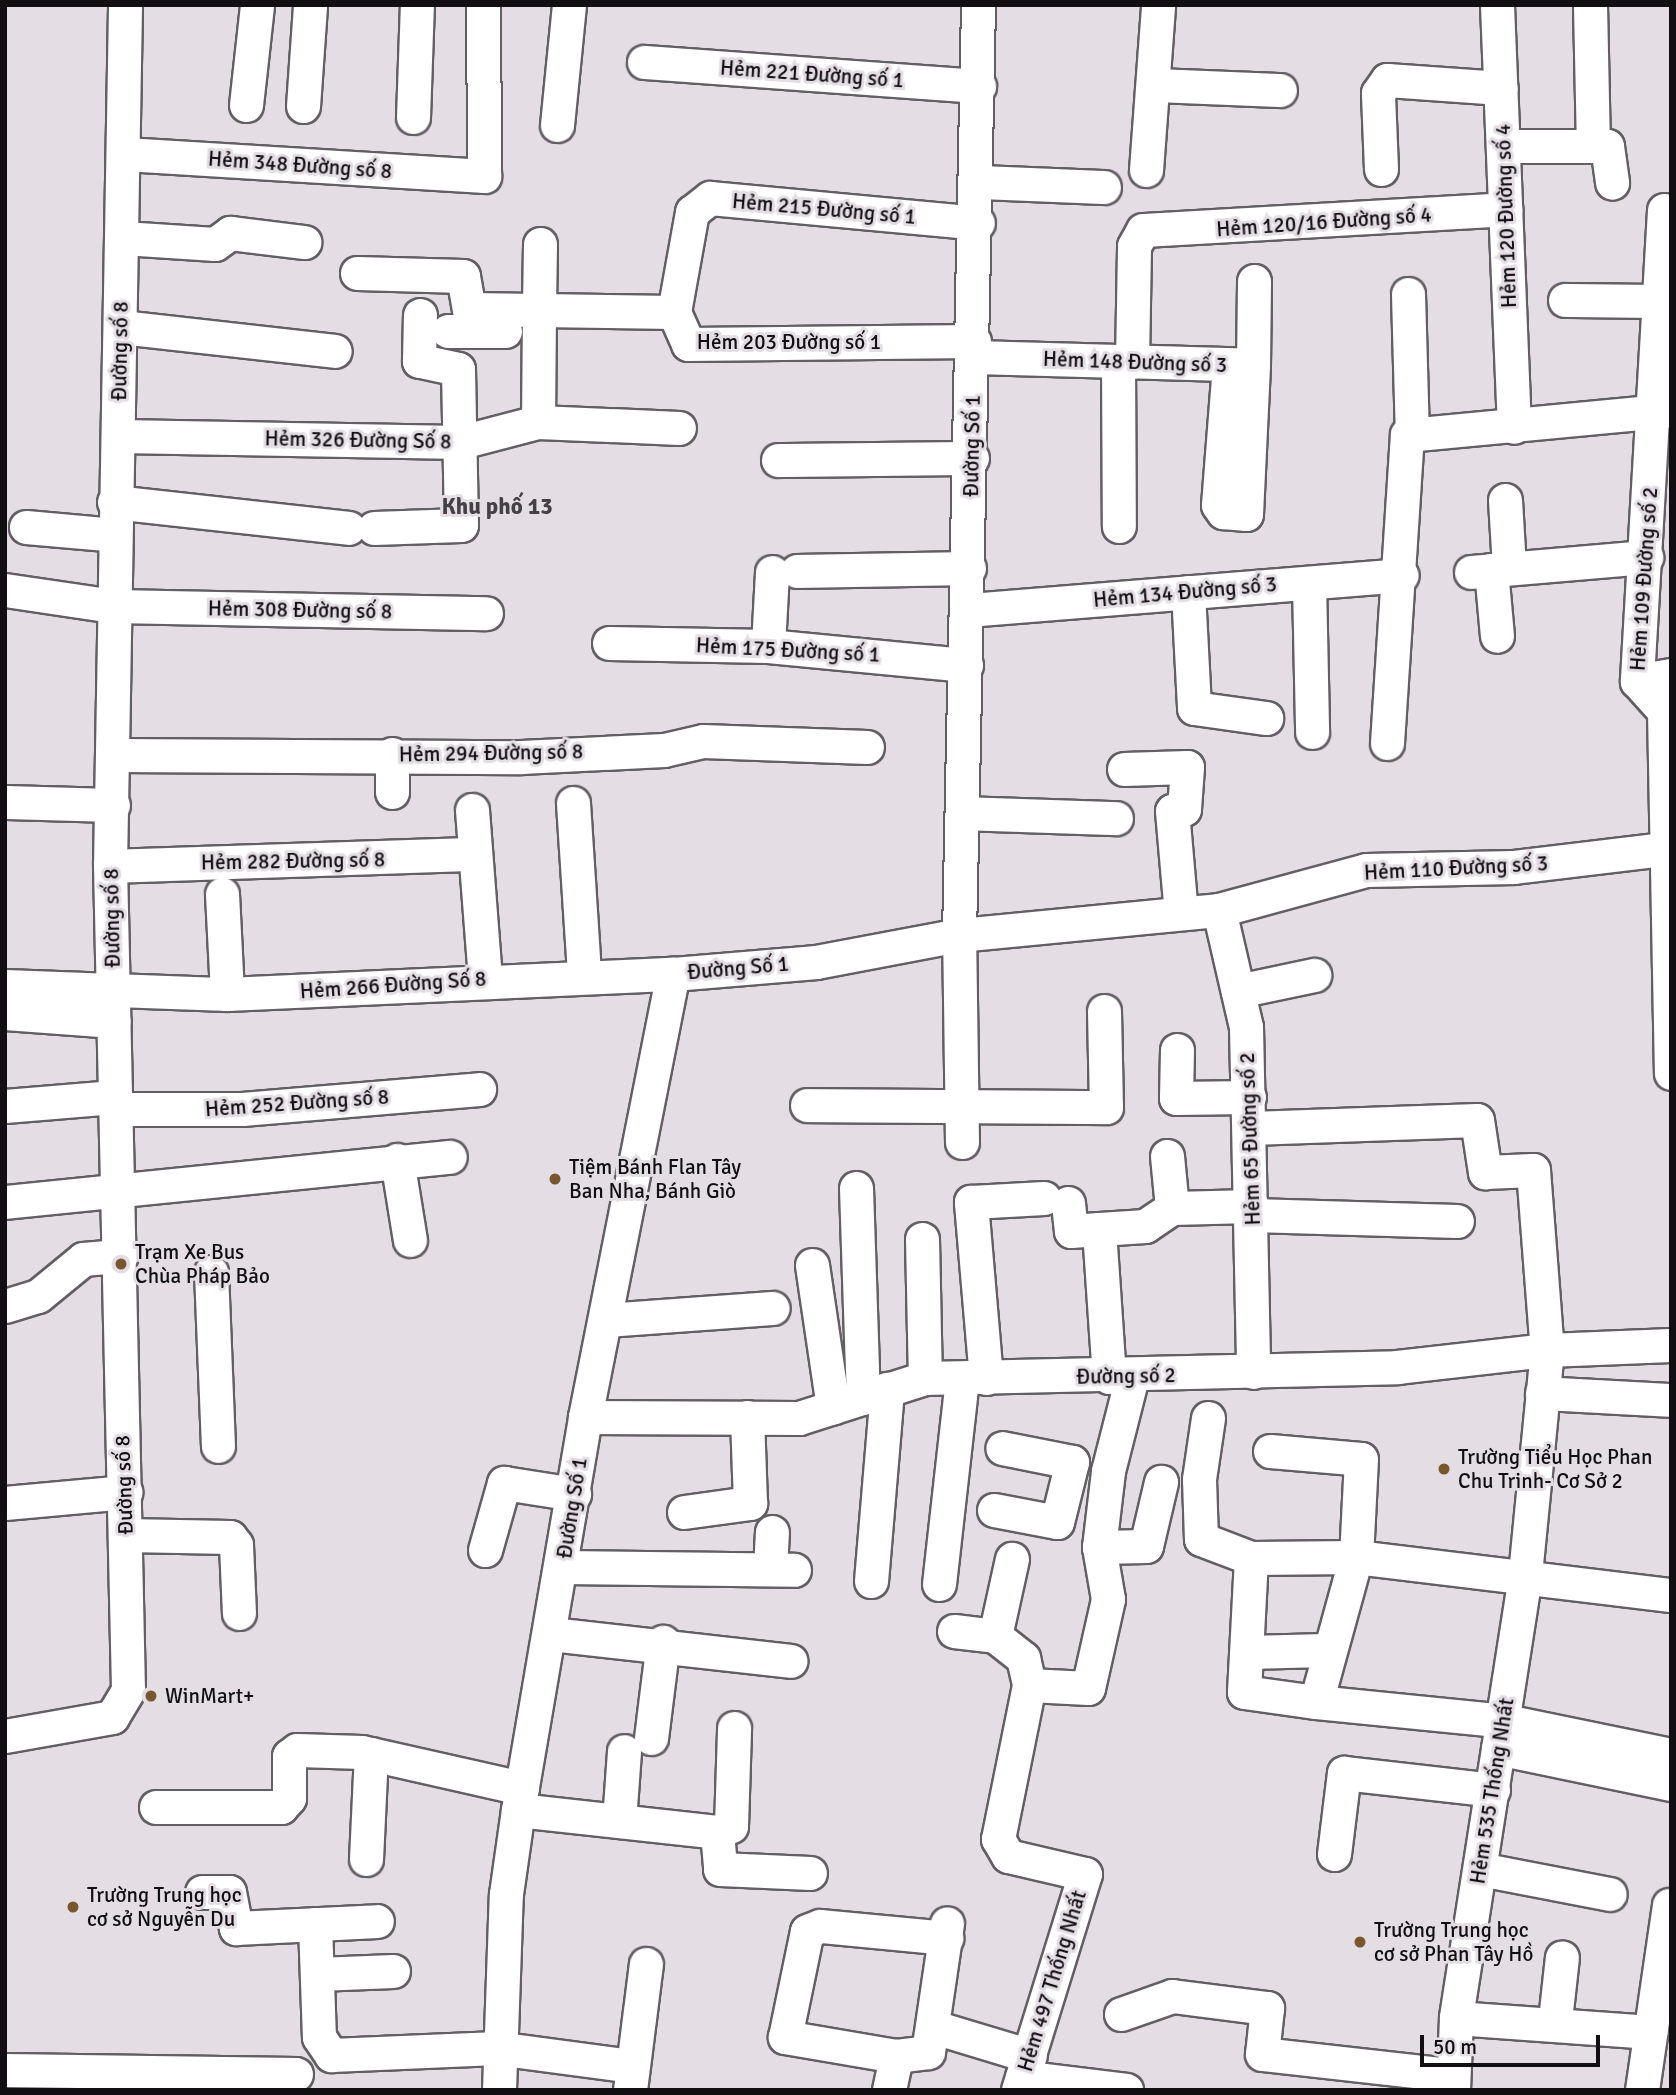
<!DOCTYPE html>
<html>
<head>
<meta charset="utf-8">
<style>
  body { margin:0 }
  #map { position:relative; width:1676px; height:2095px; overflow:hidden; background:#e4dee4; font-family:Signika,sans-serif }
  div>[style] { position:absolute }
  [style*='--x'] { left:calc(var(--x)*1px); top:calc(var(--y)*1px); width:calc(var(--w)*1px); rotate:calc(var(--a)*1deg) }
  .roads { filter:drop-shadow(2px 0 #635e64) drop-shadow(-2px 0 #635e64) drop-shadow(0 2px #635e64) drop-shadow(0 -2px #635e64) }
  .minor>* { height:33px; margin:-16.5px; padding:0 16.5px; transform-origin:16.5px; border-radius:16.5px; background:#fff }
  .dots>* { width:19px; height:19px; translate:-50% -50%; box-sizing:border-box; border:4px solid #e4dee4; border-radius:50% }
  span { translate:-50% -50%; white-space:nowrap; text-align:center; line-height:1.15; -webkit-text-stroke:6px #e4dee4; paint-order:stroke }
  .street-label { font-size:21px; color:#110f11 }
  .poi-label { font-size:21px; color:#110f11 }
  .left { translate:0 -50%; text-align:left }
  .neighbourhood-label { font-size:23px; color:#454045; font-weight:700 }
  .frame { position:absolute; inset:0; border:7px solid #110f11; pointer-events:none }
  .scale { position:absolute; left:1420px; top:2035px; width:180px; height:32px; box-sizing:border-box; border:4px solid #110f11; border-top:0; padding-left:9px; font-size:21px; line-height:24px; white-space:nowrap; color:#110f11; -webkit-text-stroke:5px #e4dee4; paint-order:stroke }
</style>
</head>
<body>
<div id="map">
  <div class="roads">
    <div class="minor">
      <i style="--x:1497;--y:5;--w:422;--a:87.7"></i>
      <i style="--x:1590;--y:5;--w:141;--a:88.8"></i>
      <i style="--x:644;--y:62;--w:336;--a:4.1"></i>
      <i style="--x:1154;--y:85;--w:126;--a:2.3"></i>
      <i style="--x:246;--y:105;--w:101;--a:-83.7"></i>
      <i style="--x:303;--y:106;--w:101;--a:-86"></i>
      <i style="--x:413;--y:117;--w:112;--a:-88"></i>
      <i style="--x:557;--y:125;--w:121;--a:-84.3"></i>
      <i style="--x:1503;--y:146;--w:104;--a:0"></i>
      <i style="--x:1607;--y:146;--w:37;--a:82"></i>
      <i style="--x:125;--y:154;--w:360;--a:3.5"></i>
      <i style="--x:484;--y:176;--w:171;--a:-90.3"></i>
      <i style="--x:1381;--y:169;--w:76;--a:-92.3"></i>
      <i style="--x:1378;--y:93;--w:16;--a:-55"></i>
      <i style="--x:1387;--y:80;--w:114;--a:4"></i>
      <i style="--x:1146;--y:170;--w:165;--a:-85.8"></i>
      <i style="--x:979;--y:182;--w:125;--a:2.3"></i>
      <i style="--x:1664;--y:210;--w:472;--a:93.3"></i>
      <i style="--x:1637;--y:681;--w:40;--a:48"></i>
      <i style="--x:1664;--y:711;--w:362;--a:88.9"></i>
      <i style="--x:123;--y:238;--w:92;--a:3.7"></i>
      <i style="--x:215;--y:244;--w:19;--a:-36"></i>
      <i style="--x:230;--y:233;--w:75;--a:6.9"></i>
      <i style="--x:540;--y:244;--w:66;--a:90.9"></i>
      <i style="--x:539;--y:310;--w:135;--a:0.8"></i>
      <i style="--x:674;--y:312;--w:35;--a:66"></i>
      <i style="--x:688;--y:344;--w:286;--a:-0.6"></i>
      <i style="--x:357;--y:273;--w:106;--a:1.6"></i>
      <i style="--x:463;--y:276;--w:34;--a:80"></i>
      <i style="--x:469;--y:309;--w:70;--a:0.8"></i>
      <i style="--x:539;--y:310;--w:112;--a:90.5"></i>
      <i style="--x:1408;--y:294;--w:140;--a:88.4"></i>
      <i style="--x:1565;--y:300;--w:97;--a:0.6"></i>
      <i style="--x:674;--y:312;--w:102;--a:-79.8"></i>
      <i style="--x:692;--y:212;--w:23;--a:-38"></i>
      <i style="--x:710;--y:198;--w:269;--a:5.3"></i>
      <i style="--x:121;--y:327;--w:215;--a:6.4"></i>
      <i style="--x:448;--y:331;--w:57;--a:0"></i>
      <i style="--x:974;--y:357;--w:279;--a:1.6"></i>
      <i style="--x:1253;--y:365;--w:84;--a:-89.3"></i>
      <i style="--x:1118;--y:361;--w:165;--a:89.7"></i>
      <i style="--x:1132;--y:362;--w:116;--a:-89"></i>
      <i style="--x:1134;--y:246;--w:18;--a:-61"></i>
      <i style="--x:1143;--y:230;--w:363;--a:-3.3"></i>
      <i style="--x:1229;--y:365;--w:140;--a:94.5"></i>
      <i style="--x:1218;--y:505;--w:9;--a:54"></i>
      <i style="--x:1223;--y:512;--w:23;--a:5"></i>
      <i style="--x:1246;--y:514;--w:149;--a:-87.3"></i>
      <i style="--x:119;--y:436;--w:342;--a:1"></i>
      <i style="--x:461;--y:442;--w:80;--a:-14.6"></i>
      <i style="--x:538;--y:422;--w:141;--a:2.4"></i>
      <i style="--x:778;--y:460;--w:194;--a:-0.6"></i>
      <i style="--x:1505;--y:500;--w:68;--a:86.6"></i>
      <i style="--x:114;--y:502;--w:236;--a:6.3"></i>
      <i style="--x:26;--y:527;--w:89;--a:5.1"></i>
      <i style="--x:374;--y:528;--w:87;--a:-2"></i>
      <i style="--x:461;--y:525;--w:156;--a:-91.1"></i>
      <i style="--x:458;--y:369;--w:40;--a:-168"></i>
      <i style="--x:419;--y:361;--w:46;--a:-88.8"></i>
      <i style="--x:1491;--y:570;--w:66;--a:84.8"></i>
      <i style="--x:797;--y:571;--w:172;--a:-1"></i>
      <i style="--x:1471;--y:572;--w:176;--a:-4.9"></i>
      <i style="--x:1309;--y:583;--w:149;--a:88.8"></i>
      <i style="--x:5;--y:590;--w:110;--a:8.4"></i>
      <i style="--x:114;--y:606;--w:372;--a:1.1"></i>
      <i style="--x:1188;--y:592;--w:116;--a:87"></i>
      <i style="--x:1194;--y:708;--w:73;--a:7.9"></i>
      <i style="--x:968;--y:610;--w:435;--a:-4.6"></i>
      <i style="--x:609;--y:643;--w:159;--a:1.1"></i>
      <i style="--x:768;--y:646;--w:199;--a:5.5"></i>
      <i style="--x:768;--y:646;--w:74;--a:-86.9"></i>
      <i style="--x:1637;--y:681;--w:35;--a:-10"></i>
      <i style="--x:1387;--y:743;--w:309;--a:-86.3"></i>
      <i style="--x:1407;--y:435;--w:265;--a:-5.4"></i>
      <i style="--x:392;--y:754;--w:38;--a:90"></i>
      <i style="--x:113;--y:755;--w:408;--a:0.3"></i>
      <i style="--x:521;--y:757;--w:143;--a:-2.8"></i>
      <i style="--x:664;--y:750;--w:40;--a:-13"></i>
      <i style="--x:703;--y:741;--w:164;--a:2.1"></i>
      <i style="--x:1124;--y:769;--w:63;--a:-1.8"></i>
      <i style="--x:1187;--y:767;--w:42;--a:94.1"></i>
      <i style="--x:1184;--y:809;--w:12;--a:171"></i>
      <i style="--x:1172;--y:811;--w:102;--a:85"></i>
      <i style="--x:5;--y:802;--w:108;--a:1.6"></i>
      <i style="--x:573;--y:803;--w:170;--a:86.3"></i>
      <i style="--x:472;--y:810;--w:169;--a:85.6"></i>
      <i style="--x:962;--y:813;--w:154;--a:1.9"></i>
      <i style="--x:110;--y:866;--w:365;--a:-1.9"></i>
      <i style="--x:222;--y:894;--w:100;--a:87.1"></i>
      <i style="--x:1219;--y:910;--w:120;--a:77"></i>
      <i style="--x:1246;--y:1027;--w:345;--a:88.8"></i>
      <i style="--x:5;--y:986;--w:222;--a:2.1"></i>
      <i style="--x:227;--y:994;--w:446;--a:-2.6"></i>
      <i style="--x:1238;--y:991;--w:78;--a:-11.9"></i>
      <i style="--x:5;--y:1013;--w:109;--a:4.2"></i>
      <i style="--x:1177;--y:1050;--w:48;--a:91.2"></i>
      <i style="--x:1176;--y:1098;--w:73;--a:-0.8"></i>
      <i style="--x:807;--y:1105;--w:299;--a:0.4"></i>
      <i style="--x:1106;--y:1107;--w:96;--a:-91.2"></i>
      <i style="--x:5;--y:1106;--w:109;--a:-4.7"></i>
      <i style="--x:115;--y:1109;--w:127;--a:0"></i>
      <i style="--x:242;--y:1109;--w:238;--a:-4.8"></i>
      <i style="--x:1251;--y:1128;--w:226;--a:-2"></i>
      <i style="--x:1477;--y:1120;--w:53;--a:81.3"></i>
      <i style="--x:1485;--y:1172;--w:48;--a:-2.4"></i>
      <i style="--x:1533;--y:1170;--w:181;--a:85.6"></i>
      <i style="--x:1547;--y:1350;--w:227;--a:95.6"></i>
      <i style="--x:1525;--y:1576;--w:447;--a:98.9"></i>
      <i style="--x:1456;--y:2018;--w:72;--a:92.4"></i>
      <i style="--x:962;--y:1142;--w:207;--a:-90.8"></i>
      <i style="--x:959;--y:935;--w:261;--a:-5.5"></i>
      <i style="--x:1219;--y:910;--w:152;--a:-15.2"></i>
      <i style="--x:1366;--y:870;--w:148;--a:-1.2"></i>
      <i style="--x:1514;--y:867;--w:158;--a:-6.9"></i>
      <i style="--x:1167;--y:1156;--w:52;--a:84.5"></i>
      <i style="--x:1172;--y:1208;--w:80;--a:-1.4"></i>
      <i style="--x:397;--y:1160;--w:81;--a:80.8"></i>
      <i style="--x:856;--y:1188;--w:210;--a:88.1"></i>
      <i style="--x:5;--y:1202;--w:447;--a:-5.8"></i>
      <i style="--x:1068;--y:1203;--w:28;--a:84"></i>
      <i style="--x:1071;--y:1231;--w:28;--a:-4"></i>
      <i style="--x:1252;--y:1215;--w:205;--a:1.7"></i>
      <i style="--x:922;--y:1239;--w:139;--a:88.8"></i>
      <i style="--x:812;--y:1265;--w:144;--a:81.6"></i>
      <i style="--x:211;--y:1272;--w:174;--a:87.7"></i>
      <i style="--x:5;--y:1306;--w:34;--a:-17"></i>
      <i style="--x:38;--y:1296;--w:58;--a:-39.4"></i>
      <i style="--x:83;--y:1259;--w:38;--a:-5"></i>
      <i style="--x:605;--y:1320;--w:168;--a:-4.1"></i>
      <i style="--x:1109;--y:1377;--w:148;--a:-93.9"></i>
      <i style="--x:1099;--y:1229;--w:46;--a:-3.7"></i>
      <i style="--x:1145;--y:1226;--w:32;--a:-34"></i>
      <i style="--x:986;--y:1378;--w:177;--a:-94.9"></i>
      <i style="--x:971;--y:1202;--w:73;--a:-3.1"></i>
      <i style="--x:1542;--y:1393;--w:129;--a:3.1"></i>
      <i style="--x:585;--y:1417;--w:214;--a:0.3"></i>
      <i style="--x:799;--y:1418;--w:132;--a:-17.6"></i>
      <i style="--x:925;--y:1378;--w:472;--a:-1.3"></i>
      <i style="--x:1397;--y:1367;--w:151;--a:-6.5"></i>
      <i style="--x:1547;--y:1350;--w:124;--a:-2.3"></i>
      <i style="--x:1208;--y:1418;--w:62;--a:98.4"></i>
      <i style="--x:1199;--y:1479;--w:60;--a:88.1"></i>
      <i style="--x:1201;--y:1539;--w:53;--a:20.8"></i>
      <i style="--x:1251;--y:1558;--w:105;--a:-0.5"></i>
      <i style="--x:1356;--y:1557;--w:317;--a:6.9"></i>
      <i style="--x:1270;--y:1451;--w:91;--a:5"></i>
      <i style="--x:1361;--y:1459;--w:98;--a:92.9"></i>
      <i style="--x:1356;--y:1557;--w:150;--a:105.4"></i>
      <i style="--x:1316;--y:1702;--w:190;--a:5.7"></i>
      <i style="--x:1505;--y:1721;--w:169;--a:11.6"></i>
      <i style="--x:5;--y:1503;--w:121;--a:-5.2"></i>
      <i style="--x:994;--y:1510;--w:64;--a:10.8"></i>
      <i style="--x:1057;--y:1522;--w:62;--a:-76"></i>
      <i style="--x:1072;--y:1462;--w:71;--a:-168.7"></i>
      <i style="--x:684;--y:1512;--w:67;--a:-7.8"></i>
      <i style="--x:750;--y:1503;--w:86;--a:-92"></i>
      <i style="--x:126;--y:1535;--w:104;--a:1.1"></i>
      <i style="--x:230;--y:1537;--w:10;--a:53"></i>
      <i style="--x:236;--y:1545;--w:68;--a:87.5"></i>
      <i style="--x:1099;--y:1547;--w:47;--a:-1.2"></i>
      <i style="--x:1146;--y:1546;--w:66;--a:-76.8"></i>
      <i style="--x:485;--y:1550;--w:70;--a:-74.2"></i>
      <i style="--x:504;--y:1483;--w:71;--a:8.9"></i>
      <i style="--x:1251;--y:1558;--w:134;--a:93"></i>
      <i style="--x:1244;--y:1692;--w:73;--a:7.9"></i>
      <i style="--x:563;--y:1567;--w:231;--a:0.7"></i>
      <i style="--x:770;--y:1569;--w:37;--a:-87"></i>
      <i style="--x:871;--y:1581;--w:193;--a:-85.2"></i>
      <i style="--x:939;--y:1584;--w:207;--a:-83.6"></i>
      <i style="--x:954;--y:1631;--w:41;--a:7"></i>
      <i style="--x:995;--y:1636;--w:36;--a:38"></i>
      <i style="--x:1023;--y:1658;--w:28;--a:77"></i>
      <i style="--x:551;--y:1634;--w:241;--a:6.4"></i>
      <i style="--x:995;--y:1636;--w:79;--a:-77.6"></i>
      <i style="--x:1247;--y:1652;--w:79;--a:-1.5"></i>
      <i style="--x:5;--y:1736;--w:109;--a:-10.1"></i>
      <i style="--x:112;--y:1717;--w:31;--a:-59"></i>
      <i style="--x:128;--y:1690;--w:824;--a:-91.25"></i>
      <i style="--x:110;--y:866;--w:861;--a:-89"></i>
      <i style="--x:651;--y:1738;--w:97;--a:-82.9"></i>
      <i style="--x:1498;--y:1748;--w:177;--a:11.8"></i>
      <i style="--x:156;--y:1807;--w:125;--a:0"></i>
      <i style="--x:281;--y:1807;--w:12;--a:-48"></i>
      <i style="--x:289;--y:1798;--w:42;--a:-90"></i>
      <i style="--x:289;--y:1756;--w:10;--a:-37"></i>
      <i style="--x:297;--y:1750;--w:65;--a:1.8"></i>
      <i style="--x:362;--y:1752;--w:164;--a:12.7"></i>
      <i style="--x:518;--y:1810;--w:200;--a:6.3"></i>
      <i style="--x:717;--y:1832;--w:37;--a:85"></i>
      <i style="--x:720;--y:1869;--w:90;--a:2.5"></i>
      <i style="--x:619;--y:1821;--w:70;--a:-85.9"></i>
      <i style="--x:717;--y:1832;--w:15;--a:-23"></i>
      <i style="--x:731;--y:1826;--w:98;--a:-88.2"></i>
      <i style="--x:1334;--y:1854;--w:82;--a:-83"></i>
      <i style="--x:1344;--y:1773;--w:150;--a:6.5"></i>
      <i style="--x:366;--y:1859;--w:105;--a:-87.3"></i>
      <i style="--x:1480;--y:1869;--w:132;--a:10.9"></i>
      <i style="--x:202;--y:1892;--w:27;--a:0"></i>
      <i style="--x:229;--y:1892;--w:37;--a:79"></i>
      <i style="--x:236;--y:1928;--w:141;--a:-2.8"></i>
      <i style="--x:315;--y:1924;--w:113;--a:88"></i>
      <i style="--x:319;--y:2037;--w:22;--a:56"></i>
      <i style="--x:331;--y:2055;--w:166;--a:-2.4"></i>
      <i style="--x:497;--y:2048;--w:136;--a:7.6"></i>
      <i style="--x:317;--y:1974;--w:76;--a:-2.3"></i>
      <i style="--x:1121;--y:2014;--w:54;--a:-19.4"></i>
      <i style="--x:1172;--y:1996;--w:96;--a:7.2"></i>
      <i style="--x:1267;--y:2008;--w:46;--a:96.2"></i>
      <i style="--x:1262;--y:2054;--w:189;--a:6.4"></i>
      <i style="--x:1456;--y:2018;--w:195;--a:4.1"></i>
      <i style="--x:1555;--y:2020;--w:63;--a:-83.7"></i>
      <i style="--x:934;--y:2027;--w:100;--a:16.8"></i>
      <i style="--x:896;--y:2056;--w:113;--a:-170.3"></i>
      <i style="--x:785;--y:2037;--w:108;--a:-78.3"></i>
      <i style="--x:807;--y:1931;--w:14;--a:-21"></i>
      <i style="--x:820;--y:1926;--w:127;--a:5.4"></i>
      <i style="--x:5;--y:2070;--w:291;--a:0.8"></i>
      <i style="--x:1022;--y:2077;--w:105;--a:7.1"></i>
      <i style="--x:499;--y:2090;--w:196;--a:-88"></i>
      <i style="--x:506;--y:1894;--w:85;--a:-81.9"></i>
      <i style="--x:518;--y:1810;--w:399;--a:-80.3"></i>
      <i style="--x:585;--y:1417;--w:452;--a:-78.8"></i>
      <i style="--x:673;--y:974;--w:144;--a:-4.8"></i>
      <i style="--x:816;--y:962;--w:146;--a:-10.7"></i>
      <i style="--x:959;--y:935;--w:930;--a:-88.83"></i>
      <i style="--x:630;--y:2090;--w:127;--a:-82.8"></i>
      <i style="--x:889;--y:2090;--w:35;--a:-78"></i>
      <i style="--x:896;--y:2056;--w:32;--a:-7"></i>
      <i style="--x:928;--y:2052;--w:130;--a:-81.6"></i>
      <i style="--x:1018;--y:2090;--w:226;--a:-72.8"></i>
      <i style="--x:1085;--y:1874;--w:79;--a:-166.8"></i>
      <i style="--x:1008;--y:1856;--w:20;--a:-120"></i>
      <i style="--x:998;--y:1839;--w:157;--a:-78.6"></i>
      <i style="--x:1029;--y:1685;--w:59;--a:2.9"></i>
      <i style="--x:1088;--y:1688;--w:91;--a:-77.3"></i>
      <i style="--x:1108;--y:1599;--w:53;--a:-99.8"></i>
      <i style="--x:1099;--y:1547;--w:77;--a:-83.2"></i>
      <i style="--x:1108;--y:1471;--w:97;--a:-75.7"></i>
      <i style="--x:1642;--y:2090;--w:187;--a:-81.7"></i>
    </div>
  </div>
  <div class="dots">
    <i style="left:555px;top:1179px;background:#79572e"></i>
    <i style="left:121px;top:1264px;background:#79572e"></i>
    <i style="left:1444px;top:1469px;background:#79572e"></i>
    <i style="left:151px;top:1696px;background:#79572e"></i>
    <i style="left:73px;top:1907px;background:#79572e"></i>
    <i style="left:1360px;top:1942px;background:#79572e"></i>
  </div>
  <div class="street-label">
    <span style="left:812px;top:74px;rotate:4deg">Hẻm 221 Đường số 1</span>
    <span style="left:300px;top:165px;rotate:4deg">Hẻm 348 Đường số 8</span>
    <span style="left:824px;top:209px;rotate:5deg">Hẻm 215 Đường số 1</span>
    <span style="left:1506px;top:216px;rotate:-92deg">Hẻm 120 Đường số 4</span>
    <span style="left:1324px;top:222px;rotate:-4deg">Hẻm 120/16 Đường số 4</span>
    <span style="left:789px;top:342px">Hẻm 203 Đường số 1</span>
    <span style="left:120px;top:351px;rotate:-89deg">Đường số 8</span>
    <span style="left:1135px;top:362px;rotate:2deg">Hẻm 148 Đường số 3</span>
    <span style="left:358px;top:440px;rotate:1deg">Hẻm 326 Đường Số 8</span>
    <span style="left:972px;top:446px;rotate:-89deg">Đường Số 1</span>
    <span style="left:1644px;top:579px;rotate:-86deg">Hẻm 109 Đường số 2</span>
    <span style="left:1185px;top:592px;rotate:-5deg">Hẻm 134 Đường số 3</span>
    <span style="left:300px;top:610px;rotate:1deg">Hẻm 308 Đường số 8</span>
    <span style="left:788px;top:650px;rotate:3deg">Hẻm 175 Đường số 1</span>
    <span style="left:491px;top:753px;rotate:-1deg">Hẻm 294 Đường số 8</span>
    <span style="left:293px;top:861px;rotate:-1deg">Hẻm 282 Đường số 8</span>
    <span style="left:1456px;top:868px;rotate:-3deg">Hẻm 110 Đường số 3</span>
    <span style="left:112px;top:918px;rotate:-91deg">Đường số 8</span>
    <span style="left:738px;top:968px;rotate:-5deg">Đường Số 1</span>
    <span style="left:393px;top:985px;rotate:-4deg">Hẻm 266 Đường Số 8</span>
    <span style="left:297px;top:1103px;rotate:-4deg">Hẻm 252 Đường số 8</span>
    <span style="left:1250px;top:1139px;rotate:-92deg">Hẻm 65 Đường số 2</span>
    <span style="left:1126px;top:1376px;rotate:-1deg">Đường số 2</span>
    <span style="left:124px;top:1485px;rotate:-92deg">Đường số 8</span>
    <span style="left:572px;top:1508px;rotate:-81deg">Đường Số 1</span>
    <span style="left:1492px;top:1791px;rotate:-81deg">Hẻm 535 Thống Nhất</span>
    <span style="left:1052px;top:1981px;rotate:-73deg">Hẻm 497 Thống Nhất</span>
  </div>
  <div class="poi-label">
    <span class="left" style="left:569px;top:1179px">Tiệm Bánh Flan Tây<br>Ban Nha, Bánh Giò</span>
    <span class="left" style="left:135px;top:1264px">Trạm Xe Bus<br>Chùa Pháp Bảo</span>
    <span class="left" style="left:1458px;top:1469px">Trường Tiểu Học Phan<br>Chu Trinh- Cơ Sở 2</span>
    <span class="left" style="left:165px;top:1696px">WinMart+</span>
    <span class="left" style="left:87px;top:1907px">Trường Trung học<br>cơ sở Nguyễn Du</span>
    <span class="left" style="left:1374px;top:1942px">Trường Trung học<br>cơ sở Phan Tây Hồ</span>
  </div>
  <div class="neighbourhood-label">
    <span style="left:497px;top:507px">Khu phố 13</span>
  </div>
  <div class="frame"></div>
  <div class="scale">50 m</div>
</div>
</body>
</html>
